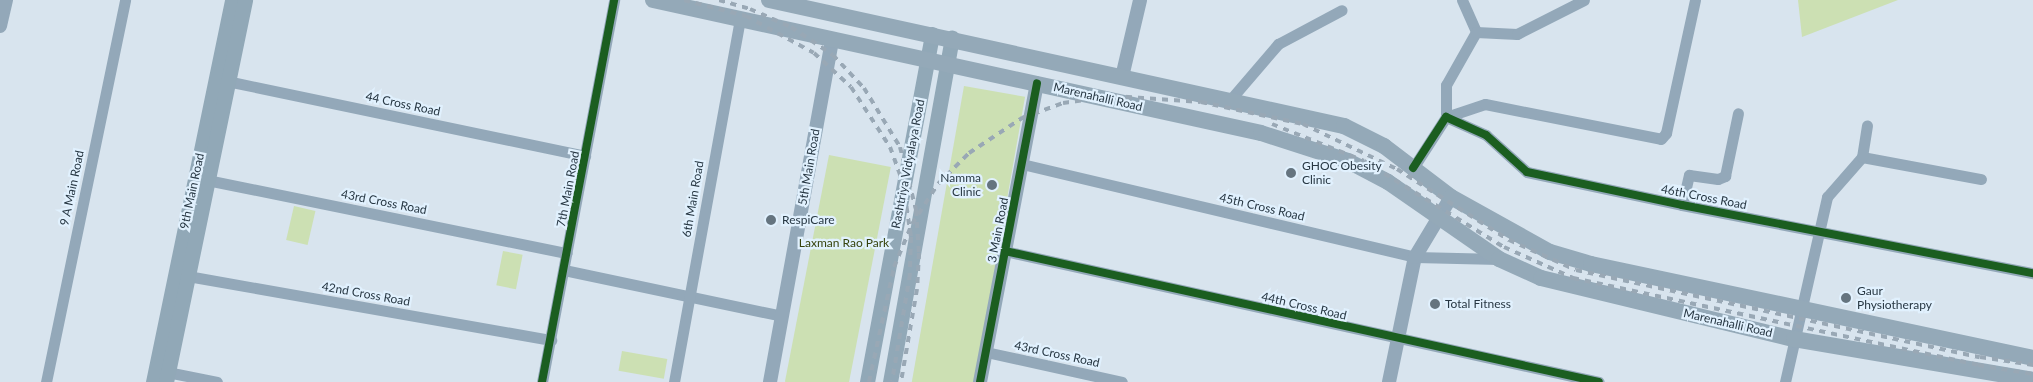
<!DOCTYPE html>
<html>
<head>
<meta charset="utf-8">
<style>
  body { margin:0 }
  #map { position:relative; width:2033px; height:382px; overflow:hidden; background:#d8e4ee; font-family:Lato,sans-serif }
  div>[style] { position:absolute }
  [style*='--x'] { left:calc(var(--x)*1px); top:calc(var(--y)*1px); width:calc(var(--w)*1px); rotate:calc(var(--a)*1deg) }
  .green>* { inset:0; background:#cce0b3; transform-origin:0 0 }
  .minor>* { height:11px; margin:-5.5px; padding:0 5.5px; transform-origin:5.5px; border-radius:5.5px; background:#93a8b9 }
  .tertiary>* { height:14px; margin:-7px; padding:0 7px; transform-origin:7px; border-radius:7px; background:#93a8b9 }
  .secondary>* { height:15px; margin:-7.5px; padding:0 7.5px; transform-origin:7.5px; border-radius:7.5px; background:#91a8b7 }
  .primary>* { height:16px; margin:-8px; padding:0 8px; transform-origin:8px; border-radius:8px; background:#94a9b8 }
  .rail>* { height:4px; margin-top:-2px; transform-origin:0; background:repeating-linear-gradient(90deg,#99a8b5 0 6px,transparent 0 12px) }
  .cycleway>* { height:8px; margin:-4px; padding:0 4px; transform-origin:4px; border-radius:4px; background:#1b5e20 }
  .dots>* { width:14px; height:14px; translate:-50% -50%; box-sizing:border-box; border:2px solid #e1f1fe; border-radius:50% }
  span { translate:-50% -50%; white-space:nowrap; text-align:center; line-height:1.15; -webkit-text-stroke:4.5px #e1f1fe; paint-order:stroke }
  .street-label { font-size:12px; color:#273743 }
  .poi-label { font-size:12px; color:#273743 }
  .left { translate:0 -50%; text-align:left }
  .right { translate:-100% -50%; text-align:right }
  .park-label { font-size:12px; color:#36430c }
</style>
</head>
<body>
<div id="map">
  <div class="green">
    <i style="clip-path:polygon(1798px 0,1898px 0,1802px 37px)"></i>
    <i style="left:964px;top:86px;width:62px;height:301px;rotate:10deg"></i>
    <i style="left:829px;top:155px;width:63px;height:231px;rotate:11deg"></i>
    <i style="left:294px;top:206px;width:22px;height:35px;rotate:13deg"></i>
    <i style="left:503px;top:251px;width:20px;height:35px;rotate:11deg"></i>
    <i style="left:622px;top:351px;width:46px;height:20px;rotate:10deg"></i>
  </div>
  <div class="minor">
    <i style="--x:1462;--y:0;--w:35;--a:66"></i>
    <i style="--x:1476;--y:32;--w:61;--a:119.5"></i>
    <i style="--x:1446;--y:85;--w:32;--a:90"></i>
    <i style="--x:1446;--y:117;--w:41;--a:-18.4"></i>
    <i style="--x:1485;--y:104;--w:179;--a:11.2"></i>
    <i style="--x:1661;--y:139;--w:8;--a:-50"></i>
    <i style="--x:1666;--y:133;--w:136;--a:-77.7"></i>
    <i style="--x:1476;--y:32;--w:41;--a:2.8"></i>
    <i style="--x:1517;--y:34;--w:75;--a:-26.9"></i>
    <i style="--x:222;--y:80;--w:371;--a:11.8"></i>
    <i style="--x:1230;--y:100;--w:74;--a:-49.4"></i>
    <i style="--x:1278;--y:44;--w:72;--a:-28"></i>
    <i style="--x:1862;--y:157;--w:121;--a:10.5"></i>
    <i style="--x:1022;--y:164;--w:404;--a:13.3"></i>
    <i style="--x:1415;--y:257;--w:84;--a:1.4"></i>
    <i style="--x:1413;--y:168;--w:61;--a:-57.1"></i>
    <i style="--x:1446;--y:117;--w:44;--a:24.2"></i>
    <i style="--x:1486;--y:135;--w:55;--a:42.1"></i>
    <i style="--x:1527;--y:172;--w:158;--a:12"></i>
    <i style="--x:1682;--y:205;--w:358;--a:11"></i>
    <i style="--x:202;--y:179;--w:372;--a:11.5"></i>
    <i style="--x:1682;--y:205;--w:31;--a:-77"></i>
    <i style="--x:1689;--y:175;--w:29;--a:8"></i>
    <i style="--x:1718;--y:179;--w:8;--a:-23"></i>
    <i style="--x:1725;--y:176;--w:64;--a:-78.3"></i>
    <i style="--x:1005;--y:251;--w:608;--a:12.44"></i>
    <i style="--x:564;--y:270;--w:223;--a:11.9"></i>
    <i style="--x:182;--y:275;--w:375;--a:10"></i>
    <i style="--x:986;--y:352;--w:139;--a:12.4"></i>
    <i style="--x:162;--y:371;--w:56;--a:11.3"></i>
    <i style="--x:46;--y:382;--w:390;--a:-78.3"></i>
    <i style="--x:542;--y:382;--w:389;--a:-79.3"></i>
    <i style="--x:674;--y:382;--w:368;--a:-79.7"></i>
    <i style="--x:1785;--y:382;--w:190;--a:-77.2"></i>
    <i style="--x:1827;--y:197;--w:53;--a:-48.8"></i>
    <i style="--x:1862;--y:157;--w:32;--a:-81"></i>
  </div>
  <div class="tertiary">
    <i style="--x:0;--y:26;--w:27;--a:-77"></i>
    <i style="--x:1122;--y:77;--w:79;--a:-76.8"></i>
    <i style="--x:770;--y:382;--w:348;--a:-79.7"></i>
    <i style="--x:980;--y:382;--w:304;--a:-79.2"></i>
    <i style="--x:1389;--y:382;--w:128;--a:-78.3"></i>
    <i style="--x:1415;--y:257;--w:70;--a:-59"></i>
  </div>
  <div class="secondary">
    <i style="--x:153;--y:382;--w:390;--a:-78.3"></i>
    <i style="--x:166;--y:382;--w:390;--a:-78.3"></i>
    <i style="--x:867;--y:382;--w:354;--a:-79.4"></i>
    <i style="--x:890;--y:382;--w:350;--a:-79.8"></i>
  </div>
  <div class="primary">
    <i style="--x:653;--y:0;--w:622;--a:12.34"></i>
    <i style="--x:1261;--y:133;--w:91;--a:17.8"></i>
    <i style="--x:1348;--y:161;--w:45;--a:27.7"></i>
    <i style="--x:1388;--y:182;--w:135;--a:34.7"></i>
    <i style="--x:1499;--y:259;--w:46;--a:24.3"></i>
    <i style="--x:1541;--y:278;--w:260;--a:13.6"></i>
    <i style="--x:1794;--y:339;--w:242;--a:9.7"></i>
    <i style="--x:769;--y:0;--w:589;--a:12.36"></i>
    <i style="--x:1344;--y:126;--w:45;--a:26.6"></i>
    <i style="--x:1384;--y:146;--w:84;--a:37.3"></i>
    <i style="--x:1451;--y:197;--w:113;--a:29.1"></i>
    <i style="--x:1550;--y:252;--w:43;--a:16.3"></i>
    <i style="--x:1591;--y:264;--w:452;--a:12"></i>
  </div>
  <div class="rail">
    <i style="--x:684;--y:0;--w:64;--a:14.5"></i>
    <i style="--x:746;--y:16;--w:77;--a:28.6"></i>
    <i style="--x:814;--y:53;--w:50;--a:42.6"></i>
    <i style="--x:851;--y:87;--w:72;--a:57"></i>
    <i style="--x:890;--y:147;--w:38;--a:70"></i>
    <i style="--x:903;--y:183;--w:55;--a:81.6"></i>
    <i style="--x:911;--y:237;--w:37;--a:92"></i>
    <i style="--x:910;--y:274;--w:109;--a:99.5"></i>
    <i style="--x:719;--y:0;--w:32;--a:16"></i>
    <i style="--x:750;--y:9;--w:45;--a:23.7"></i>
    <i style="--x:791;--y:27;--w:50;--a:33.7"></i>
    <i style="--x:833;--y:55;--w:45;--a:46.8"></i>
    <i style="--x:864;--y:88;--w:69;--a:58.6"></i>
    <i style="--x:900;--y:147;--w:65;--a:75.7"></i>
    <i style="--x:916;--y:210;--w:43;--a:86"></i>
    <i style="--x:919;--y:253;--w:36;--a:93"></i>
    <i style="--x:917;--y:289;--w:94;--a:99.8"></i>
    <i style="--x:1272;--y:124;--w:99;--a:21.9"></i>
    <i style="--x:1364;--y:161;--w:164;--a:31.6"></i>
    <i style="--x:1504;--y:247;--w:76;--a:24.2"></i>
    <i style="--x:1573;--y:278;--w:414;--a:12.1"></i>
    <i style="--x:1978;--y:365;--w:56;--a:9.3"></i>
    <i style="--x:869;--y:382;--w:118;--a:-77.7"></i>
    <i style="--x:894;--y:267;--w:47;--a:-67.3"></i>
    <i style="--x:912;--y:224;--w:48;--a:-57"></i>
    <i style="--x:938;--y:184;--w:44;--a:-45"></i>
    <i style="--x:969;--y:153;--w:64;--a:-33.4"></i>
    <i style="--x:1022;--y:118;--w:44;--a:-20.1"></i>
    <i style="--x:1063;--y:103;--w:51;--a:-7.8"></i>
    <i style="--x:1114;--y:96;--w:87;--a:3.9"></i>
    <i style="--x:1201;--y:102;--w:104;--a:12.2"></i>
    <i style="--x:1303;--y:124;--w:104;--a:25.6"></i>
    <i style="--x:1397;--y:169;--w:133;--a:32.4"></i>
    <i style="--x:1509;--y:240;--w:73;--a:24.1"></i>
    <i style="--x:1576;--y:270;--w:413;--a:12.2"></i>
    <i style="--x:1980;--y:357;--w:54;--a:8.6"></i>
  </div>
  <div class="cycleway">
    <i style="--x:1413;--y:168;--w:61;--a:-57.1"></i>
    <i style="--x:1446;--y:117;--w:44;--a:24.2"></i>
    <i style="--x:1486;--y:135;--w:55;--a:42.1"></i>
    <i style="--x:1527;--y:172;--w:158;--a:12"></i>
    <i style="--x:1682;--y:205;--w:358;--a:11"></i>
    <i style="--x:1005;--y:251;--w:608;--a:12.44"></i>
    <i style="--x:542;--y:382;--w:389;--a:-79.3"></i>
    <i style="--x:980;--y:382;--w:304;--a:-79.2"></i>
  </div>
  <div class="dots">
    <i style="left:1291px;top:173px;background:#65747f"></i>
    <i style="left:992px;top:185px;background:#65747f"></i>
    <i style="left:771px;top:220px;background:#65747f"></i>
    <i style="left:1846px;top:298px;background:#65747f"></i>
    <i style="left:1435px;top:304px;background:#65747f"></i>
  </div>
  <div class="street-label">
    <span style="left:1098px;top:97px;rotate:13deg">Marenahalli Road</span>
    <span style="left:403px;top:104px;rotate:12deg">44 Cross Road</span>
    <span style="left:908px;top:164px;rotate:-79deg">Rashtriya Vidyalaya Road</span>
    <span style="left:809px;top:167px;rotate:-80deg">5th Main Road</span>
    <span style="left:72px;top:188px;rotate:-78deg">9 A Main Road</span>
    <span style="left:568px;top:189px;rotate:-79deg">7th Main Road</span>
    <span style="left:192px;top:191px;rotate:-78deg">9th Main Road</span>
    <span style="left:1704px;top:197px;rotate:11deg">46th Cross Road</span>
    <span style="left:693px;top:199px;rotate:-80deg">6th Main Road</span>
    <span style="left:384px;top:202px;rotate:11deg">43rd Cross Road</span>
    <span style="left:1262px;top:207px;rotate:13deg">45th Cross Road</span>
    <span style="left:998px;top:230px;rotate:-79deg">3 Main Road</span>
    <span style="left:366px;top:294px;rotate:10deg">42nd Cross Road</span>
    <span style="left:1304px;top:306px;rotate:13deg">44th Cross Road</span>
    <span style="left:1728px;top:323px;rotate:13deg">Marenahalli Road</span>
    <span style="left:1057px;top:354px;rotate:12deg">43rd Cross Road</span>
  </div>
  <div class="poi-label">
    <span class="left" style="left:1302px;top:173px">GHOC Obesity<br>Clinic</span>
    <span class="right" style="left:981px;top:185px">Namma<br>Clinic</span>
    <span class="left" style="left:782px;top:220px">RespiCare</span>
    <span class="left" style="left:1857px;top:298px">Gaur<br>Physiotherapy</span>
    <span class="left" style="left:1445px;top:304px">Total Fitness</span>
  </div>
  <div class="park-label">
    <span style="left:844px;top:243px">Laxman Rao Park</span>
  </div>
</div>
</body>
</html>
